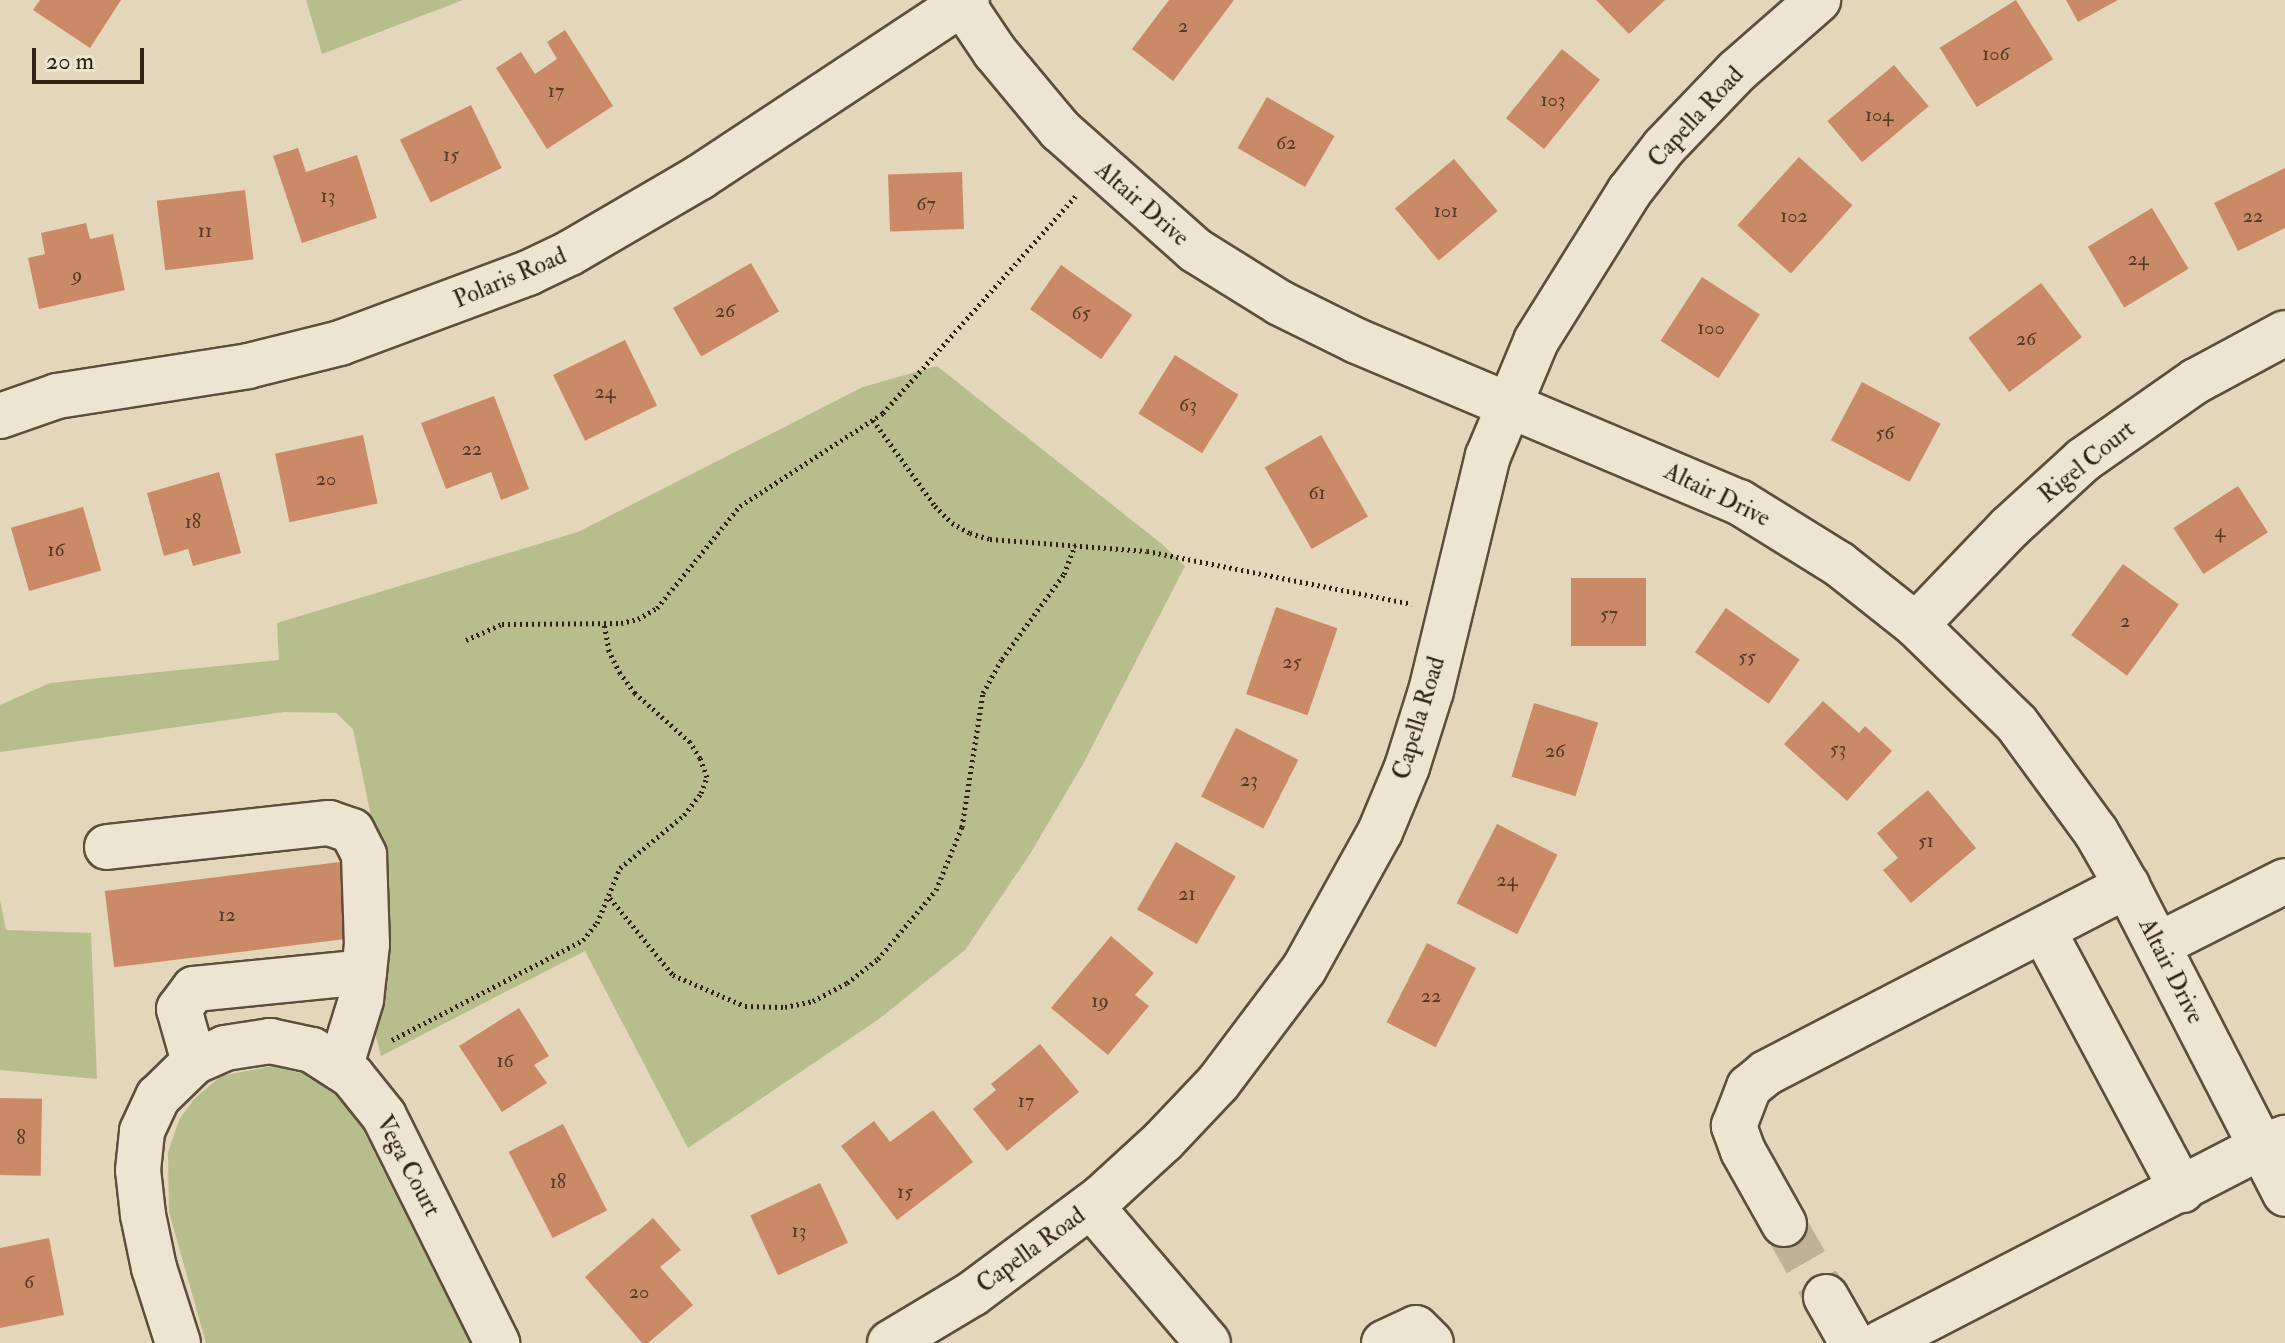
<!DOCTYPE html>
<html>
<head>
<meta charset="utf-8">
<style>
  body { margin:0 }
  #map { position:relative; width:2285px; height:1343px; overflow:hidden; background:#e3d6ba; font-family:"IM FELL Double Pica",serif }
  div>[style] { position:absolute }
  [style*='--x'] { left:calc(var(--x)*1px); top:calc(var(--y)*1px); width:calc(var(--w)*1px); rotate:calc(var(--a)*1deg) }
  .green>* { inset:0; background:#b8bd8d }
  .building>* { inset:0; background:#cb8a67; transform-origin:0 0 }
  .minor-tunnel>* { height:44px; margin-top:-22px; transform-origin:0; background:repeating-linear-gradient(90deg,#bfb298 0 44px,transparent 0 66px) }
  .path>* { height:5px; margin-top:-2.5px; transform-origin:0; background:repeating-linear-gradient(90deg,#302011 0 2px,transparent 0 6px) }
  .roads { filter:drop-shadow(2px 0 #5d4e3b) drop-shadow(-2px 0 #5d4e3b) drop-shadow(0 2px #5d4e3b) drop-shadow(0 -2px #5d4e3b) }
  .minor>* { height:44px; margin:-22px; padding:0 22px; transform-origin:22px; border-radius:22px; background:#ede4d2 }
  span { translate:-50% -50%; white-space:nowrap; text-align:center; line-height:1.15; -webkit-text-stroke:6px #ede4d2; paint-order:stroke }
  .number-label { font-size:20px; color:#573a26 }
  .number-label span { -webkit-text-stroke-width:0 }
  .street-label { font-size:24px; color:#302011 }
  .scale { position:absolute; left:32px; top:48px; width:112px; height:36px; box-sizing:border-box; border:4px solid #302011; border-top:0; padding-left:10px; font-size:24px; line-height:28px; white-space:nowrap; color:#302011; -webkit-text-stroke:6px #ede4d2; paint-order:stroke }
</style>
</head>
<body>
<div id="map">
  <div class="green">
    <i style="clip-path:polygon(306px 0,463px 0,322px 54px)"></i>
    <i style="clip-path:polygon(937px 366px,1163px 545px,1185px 566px,1083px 764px,1030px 854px,965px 950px,879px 1019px,688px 1148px,585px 951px,381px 1056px,375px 1033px,383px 979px,383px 874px,353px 729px,336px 713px,284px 712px,0 752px,0 705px,50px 683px,279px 660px,277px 623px,578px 532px,863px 387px)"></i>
    <i style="clip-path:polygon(0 900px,6px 930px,91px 933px,97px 1079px,0 1070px)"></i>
    <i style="clip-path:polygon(272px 1066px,309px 1075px,344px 1102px,362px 1128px,470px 1343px,206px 1343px,169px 1212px,168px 1152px,179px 1120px,194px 1099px,221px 1076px)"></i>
  </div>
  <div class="building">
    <i style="clip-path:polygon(40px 0,121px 0,90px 48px,33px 10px)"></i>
    <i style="clip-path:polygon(1169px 0,1234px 0,1173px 81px,1132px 49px)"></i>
    <i style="clip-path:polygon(1596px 0,1665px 0,1629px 34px)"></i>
    <i style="left:2016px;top:0;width:70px;height:90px;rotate:58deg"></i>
    <i style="clip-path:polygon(2066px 0,2118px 0,2078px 22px)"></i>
    <i style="clip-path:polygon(565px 30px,613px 106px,547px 149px,496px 68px,521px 52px,535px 74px,557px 59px,547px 42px)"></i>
    <i style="left:1562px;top:49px;width:49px;height:89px;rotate:39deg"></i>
    <i style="left:1894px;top:65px;width:54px;height:87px;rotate:50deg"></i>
    <i style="left:1267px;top:97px;width:78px;height:59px;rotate:30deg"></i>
    <i style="left:471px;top:105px;width:70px;height:79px;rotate:64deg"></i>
    <i style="clip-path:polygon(298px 148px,306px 172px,357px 155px,377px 218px,302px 243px,273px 156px)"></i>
    <i style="left:1799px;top:157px;width:72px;height:92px;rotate:42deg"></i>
    <i style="left:1454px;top:159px;width:68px;height:77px;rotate:50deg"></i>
    <i style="clip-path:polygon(2285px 168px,2285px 228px,2238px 251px,2214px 203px)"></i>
    <i style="left:962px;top:172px;width:57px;height:74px;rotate:88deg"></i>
    <i style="left:245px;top:190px;width:70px;height:89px;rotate:83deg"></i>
    <i style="left:2152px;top:208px;width:71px;height:75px;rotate:59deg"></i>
    <i style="clip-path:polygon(86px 223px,90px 239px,113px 234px,125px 290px,39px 309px,28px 258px,45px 254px,41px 233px)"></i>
    <i style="left:751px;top:263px;width:56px;height:90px;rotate:60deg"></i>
    <i style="left:1061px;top:265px;width:87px;height:54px;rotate:35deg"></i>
    <i style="left:1702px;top:277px;width:69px;height:76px;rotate:33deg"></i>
    <i style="left:2041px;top:283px;width:68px;height:91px;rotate:53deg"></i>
    <i style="left:625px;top:340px;width:73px;height:80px;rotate:64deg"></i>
    <i style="left:1175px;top:355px;width:75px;height:69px;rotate:32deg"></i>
    <i style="left:1862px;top:382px;width:89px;height:66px;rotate:28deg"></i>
    <i style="clip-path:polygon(494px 396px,529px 489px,501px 500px,491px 472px,446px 489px,421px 423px)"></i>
    <i style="left:363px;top:435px;width:70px;height:90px;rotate:78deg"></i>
    <i style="left:1321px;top:435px;width:94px;height:65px;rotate:60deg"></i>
    <i style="clip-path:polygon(219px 472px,241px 553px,193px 566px,188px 549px,164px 556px,147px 493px)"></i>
    <i style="left:2238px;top:486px;width:55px;height:77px;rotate:57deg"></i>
    <i style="left:83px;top:507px;width:66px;height:75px;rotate:74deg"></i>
    <i style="left:2123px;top:564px;width:69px;height:88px;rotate:36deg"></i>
    <i style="left:1646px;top:578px;width:68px;height:75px;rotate:90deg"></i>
    <i style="left:1276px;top:607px;width:65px;height:92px;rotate:19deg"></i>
    <i style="left:1726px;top:608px;width:90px;height:54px;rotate:35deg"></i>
    <i style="clip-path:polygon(1823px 701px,1859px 733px,1865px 726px,1892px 751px,1847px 801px,1784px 744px)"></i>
    <i style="left:1534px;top:703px;width:67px;height:77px;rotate:17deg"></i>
    <i style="left:1236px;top:728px;width:70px;height:77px;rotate:27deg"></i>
    <i style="clip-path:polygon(1928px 790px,1976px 848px,1911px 903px,1883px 870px,1898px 858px,1877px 833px)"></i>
    <i style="left:1497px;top:824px;width:68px;height:89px;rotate:27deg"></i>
    <i style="left:1176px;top:842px;width:69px;height:78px;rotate:30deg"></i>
    <i style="left:340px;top:862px;width:77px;height:237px;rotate:83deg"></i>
    <i style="clip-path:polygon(1111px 936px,1154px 973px,1135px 995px,1149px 1006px,1108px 1055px,1051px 1008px)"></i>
    <i style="left:1427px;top:943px;width:55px;height:89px;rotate:27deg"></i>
    <i style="clip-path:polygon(519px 1008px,549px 1056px,534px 1065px,547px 1083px,502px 1112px,459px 1046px)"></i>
    <i style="clip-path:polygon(1040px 1044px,1079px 1092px,1007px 1151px,973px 1109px,996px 1090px,991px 1084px)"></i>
    <i style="left:0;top:1098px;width:42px;height:77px;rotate:1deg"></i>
    <i style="clip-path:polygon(933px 1110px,973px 1162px,897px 1220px,841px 1146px,874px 1121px,890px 1142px)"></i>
    <i style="left:563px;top:1124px;width:97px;height:61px;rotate:63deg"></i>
    <i style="left:820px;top:1183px;width:66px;height:77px;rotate:65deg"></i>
    <i style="clip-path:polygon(653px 1218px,681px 1250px,660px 1267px,693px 1305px,648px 1343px,642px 1343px,585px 1277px)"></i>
    <i style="clip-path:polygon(49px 1238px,64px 1315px,0 1328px,0 1248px)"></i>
  </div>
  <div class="minor-tunnel">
    <i style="--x:1784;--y:1224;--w:84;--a:60.1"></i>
  </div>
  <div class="path">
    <i style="--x:873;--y:420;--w:106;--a:54.2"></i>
    <i style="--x:935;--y:506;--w:24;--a:45"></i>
    <i style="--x:952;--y:523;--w:21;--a:29"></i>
    <i style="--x:970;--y:533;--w:21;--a:17"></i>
    <i style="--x:990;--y:539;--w:157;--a:4.4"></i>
    <i style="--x:1147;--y:551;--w:270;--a:11.3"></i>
    <i style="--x:466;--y:640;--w:39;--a:-24"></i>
    <i style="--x:502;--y:624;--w:119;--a:-0.5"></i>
    <i style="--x:621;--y:623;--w:17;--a:-13"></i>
    <i style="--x:638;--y:619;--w:22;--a:-30"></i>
    <i style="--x:657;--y:608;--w:132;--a:-50.9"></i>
    <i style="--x:740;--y:506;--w:171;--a:-33"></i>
    <i style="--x:883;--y:413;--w:290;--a:-48.4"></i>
    <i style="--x:610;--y:898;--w:99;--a:50.7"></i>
    <i style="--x:673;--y:975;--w:78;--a:23.3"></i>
    <i style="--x:745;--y:1006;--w:40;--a:1.4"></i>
    <i style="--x:785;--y:1007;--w:29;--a:-12"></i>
    <i style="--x:813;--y:1001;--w:38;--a:-28"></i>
    <i style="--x:847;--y:983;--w:39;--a:-38"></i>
    <i style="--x:878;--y:959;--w:90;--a:-50"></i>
    <i style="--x:936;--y:890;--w:68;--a:-67.6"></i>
    <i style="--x:962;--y:827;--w:136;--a:-81.1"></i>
    <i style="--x:983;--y:693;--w:39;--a:-61"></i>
    <i style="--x:1002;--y:659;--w:105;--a:-53.9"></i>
    <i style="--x:1064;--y:574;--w:31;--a:-69"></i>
    <i style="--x:392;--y:1040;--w:216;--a:-27.6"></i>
    <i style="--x:583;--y:940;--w:22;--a:-51"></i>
    <i style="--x:597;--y:923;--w:60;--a:-67.3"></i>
    <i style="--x:620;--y:868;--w:83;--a:-39.6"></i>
    <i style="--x:684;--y:815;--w:28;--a:-52"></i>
    <i style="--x:701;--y:793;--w:17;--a:-69"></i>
    <i style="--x:707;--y:777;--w:20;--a:-110"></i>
    <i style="--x:700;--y:758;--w:19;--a:-122"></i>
    <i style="--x:690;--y:742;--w:74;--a:-138.3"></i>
    <i style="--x:635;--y:693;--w:25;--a:-127"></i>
    <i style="--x:620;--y:673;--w:25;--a:-117"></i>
    <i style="--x:609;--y:651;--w:27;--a:-100"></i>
  </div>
  <div class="roads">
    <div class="minor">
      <i style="--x:960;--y:0;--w:63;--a:56.1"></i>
      <i style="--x:995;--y:52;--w:102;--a:50.2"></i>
      <i style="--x:1060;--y:130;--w:181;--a:41.6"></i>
      <i style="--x:1195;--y:250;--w:100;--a:31.9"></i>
      <i style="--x:1280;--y:303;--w:86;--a:26.3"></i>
      <i style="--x:1357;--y:341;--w:415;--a:22.9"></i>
      <i style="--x:1739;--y:502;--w:118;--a:31.8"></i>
      <i style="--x:1839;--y:564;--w:98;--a:38.4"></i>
      <i style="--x:1916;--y:625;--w:141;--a:44.4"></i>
      <i style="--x:2017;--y:724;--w:134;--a:53.8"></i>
      <i style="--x:2096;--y:832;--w:62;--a:60.1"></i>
      <i style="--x:2127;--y:886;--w:346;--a:62.8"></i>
      <i style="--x:0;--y:416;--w:60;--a:-19.3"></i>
      <i style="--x:57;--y:396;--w:193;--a:-8.9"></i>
      <i style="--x:248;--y:366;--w:95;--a:-14"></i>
      <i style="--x:340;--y:343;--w:201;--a:-20.4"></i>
      <i style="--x:528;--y:273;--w:47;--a:-25.5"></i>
      <i style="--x:570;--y:253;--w:151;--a:-30.3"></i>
      <i style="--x:700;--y:177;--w:320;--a:-33.5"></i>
      <i style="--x:1916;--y:625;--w:136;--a:-46.2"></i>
      <i style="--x:2010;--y:527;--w:99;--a:-42.5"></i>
      <i style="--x:2083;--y:460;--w:138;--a:-35"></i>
      <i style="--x:2196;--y:381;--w:101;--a:-28.3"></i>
      <i style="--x:107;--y:847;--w:223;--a:-6.2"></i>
      <i style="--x:329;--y:823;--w:24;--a:19"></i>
      <i style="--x:352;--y:831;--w:27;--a:63"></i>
      <i style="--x:364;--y:855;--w:89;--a:88.1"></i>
      <i style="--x:367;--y:944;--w:56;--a:96.1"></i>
      <i style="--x:361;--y:1000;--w:71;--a:107.2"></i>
      <i style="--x:2043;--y:930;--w:295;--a:61.9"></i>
      <i style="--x:2158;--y:945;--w:142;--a:-26.7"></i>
      <i style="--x:194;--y:1062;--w:55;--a:-105.8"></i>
      <i style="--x:179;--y:1009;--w:25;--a:-53"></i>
      <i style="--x:194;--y:989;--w:171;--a:-5.7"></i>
      <i style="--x:1091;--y:1206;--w:180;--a:49.5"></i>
      <i style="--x:1784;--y:1224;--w:84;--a:-119.3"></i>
      <i style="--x:1743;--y:1151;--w:27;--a:-110"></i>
      <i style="--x:1734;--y:1126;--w:42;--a:-69"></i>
      <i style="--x:1749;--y:1087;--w:22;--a:-39"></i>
      <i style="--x:1766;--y:1073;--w:407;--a:-27.4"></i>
      <i style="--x:1826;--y:1297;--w:53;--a:60.5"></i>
      <i style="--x:178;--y:1343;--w:79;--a:-107.7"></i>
      <i style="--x:154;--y:1268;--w:54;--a:-101.7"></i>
      <i style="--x:143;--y:1215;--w:45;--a:-96.3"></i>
      <i style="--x:138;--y:1170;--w:39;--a:-84"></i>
      <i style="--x:142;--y:1131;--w:38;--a:-65"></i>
      <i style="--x:158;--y:1097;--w:50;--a:-44.2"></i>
      <i style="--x:194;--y:1062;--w:34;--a:-24"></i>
      <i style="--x:225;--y:1048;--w:46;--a:-8.8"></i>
      <i style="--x:270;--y:1041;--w:43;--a:12.1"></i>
      <i style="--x:312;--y:1050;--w:48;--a:33"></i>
      <i style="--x:352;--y:1076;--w:51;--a:51.3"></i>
      <i style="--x:384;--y:1116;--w:254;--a:63.5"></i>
      <i style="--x:890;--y:1343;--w:96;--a:-30.9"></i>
      <i style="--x:972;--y:1294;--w:162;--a:-36.7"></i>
      <i style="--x:1102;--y:1197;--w:83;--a:-42.6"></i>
      <i style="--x:1163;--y:1141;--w:80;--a:-46.5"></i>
      <i style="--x:1218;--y:1083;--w:143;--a:-53"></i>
      <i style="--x:1304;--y:969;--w:157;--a:-61"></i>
      <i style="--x:1380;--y:832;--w:70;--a:-67.4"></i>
      <i style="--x:1407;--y:767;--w:80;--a:-72.5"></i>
      <i style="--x:1431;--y:691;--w:242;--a:-76.4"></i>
      <i style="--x:1488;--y:456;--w:125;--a:-67.3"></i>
      <i style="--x:1536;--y:341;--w:176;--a:-58"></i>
      <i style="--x:1629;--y:192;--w:57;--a:-52.1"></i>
      <i style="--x:1664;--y:147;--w:105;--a:-46.2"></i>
      <i style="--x:1737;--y:71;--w:108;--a:-41.2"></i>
      <i style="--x:1384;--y:1343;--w:35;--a:-25"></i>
      <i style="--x:1416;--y:1328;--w:21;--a:45"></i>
      <i style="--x:1881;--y:1343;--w:428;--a:-27.3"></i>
      <i style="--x:2261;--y:1147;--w:26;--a:-21"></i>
    </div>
  </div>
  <div class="number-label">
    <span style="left:1183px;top:25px">2</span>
    <span style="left:1996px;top:53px">106</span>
    <span style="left:556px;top:90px">17</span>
    <span style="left:1553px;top:99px">103</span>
    <span style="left:1879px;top:114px">104</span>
    <span style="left:1286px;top:142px">62</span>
    <span style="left:451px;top:154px">15</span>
    <span style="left:328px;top:195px">13</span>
    <span style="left:926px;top:203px">67</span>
    <span style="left:1446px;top:210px">101</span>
    <span style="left:1794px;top:215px">102</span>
    <span style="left:2253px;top:215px">22</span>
    <span style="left:205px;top:230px">11</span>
    <span style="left:2138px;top:258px">24</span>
    <span style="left:77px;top:274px">9</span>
    <span style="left:725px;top:310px">26</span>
    <span style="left:1081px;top:312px">65</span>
    <span style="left:1711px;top:327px">100</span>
    <span style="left:2026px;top:338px">26</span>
    <span style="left:605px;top:391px">24</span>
    <span style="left:1188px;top:404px">63</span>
    <span style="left:1885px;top:432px">56</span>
    <span style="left:472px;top:448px">22</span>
    <span style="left:326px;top:478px">20</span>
    <span style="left:1317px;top:492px">61</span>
    <span style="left:193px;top:521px">18</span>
    <span style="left:2220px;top:530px">4</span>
    <span style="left:56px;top:549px">16</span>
    <span style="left:1609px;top:613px">57</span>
    <span style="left:2125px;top:620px">2</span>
    <span style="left:1747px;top:656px">55</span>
    <span style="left:1292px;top:661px">25</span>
    <span style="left:1838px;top:748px">53</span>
    <span style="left:1555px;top:750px">26</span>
    <span style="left:1249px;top:779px">23</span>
    <span style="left:1926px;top:840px">51</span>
    <span style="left:1507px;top:879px">24</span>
    <span style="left:1187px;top:893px">21</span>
    <span style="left:227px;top:914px">12</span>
    <span style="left:1431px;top:995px">22</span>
    <span style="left:1100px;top:1000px">19</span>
    <span style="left:505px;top:1060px">16</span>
    <span style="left:1026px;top:1100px">17</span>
    <span style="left:21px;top:1137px">8</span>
    <span style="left:558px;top:1181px">18</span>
    <span style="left:905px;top:1191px">15</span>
    <span style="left:799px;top:1230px">13</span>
    <span style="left:29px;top:1281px">6</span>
    <span style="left:639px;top:1291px">20</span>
  </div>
  <div class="street-label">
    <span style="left:1696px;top:117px;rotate:-47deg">Capella Road</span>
    <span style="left:1142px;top:204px;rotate:41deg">Altair Drive</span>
    <span style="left:510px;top:278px;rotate:-23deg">Polaris Road</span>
    <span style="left:2087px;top:462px;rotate:-39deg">Rigel Court</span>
    <span style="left:1717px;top:495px;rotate:26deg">Altair Drive</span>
    <span style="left:1419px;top:718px;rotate:-73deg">Capella Road</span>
    <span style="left:2171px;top:971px;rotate:63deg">Altair Drive</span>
    <span style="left:408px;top:1166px;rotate:62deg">Vega Court</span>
    <span style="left:1031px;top:1250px;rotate:-36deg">Capella Road</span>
  </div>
  <div class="scale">20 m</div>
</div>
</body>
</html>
